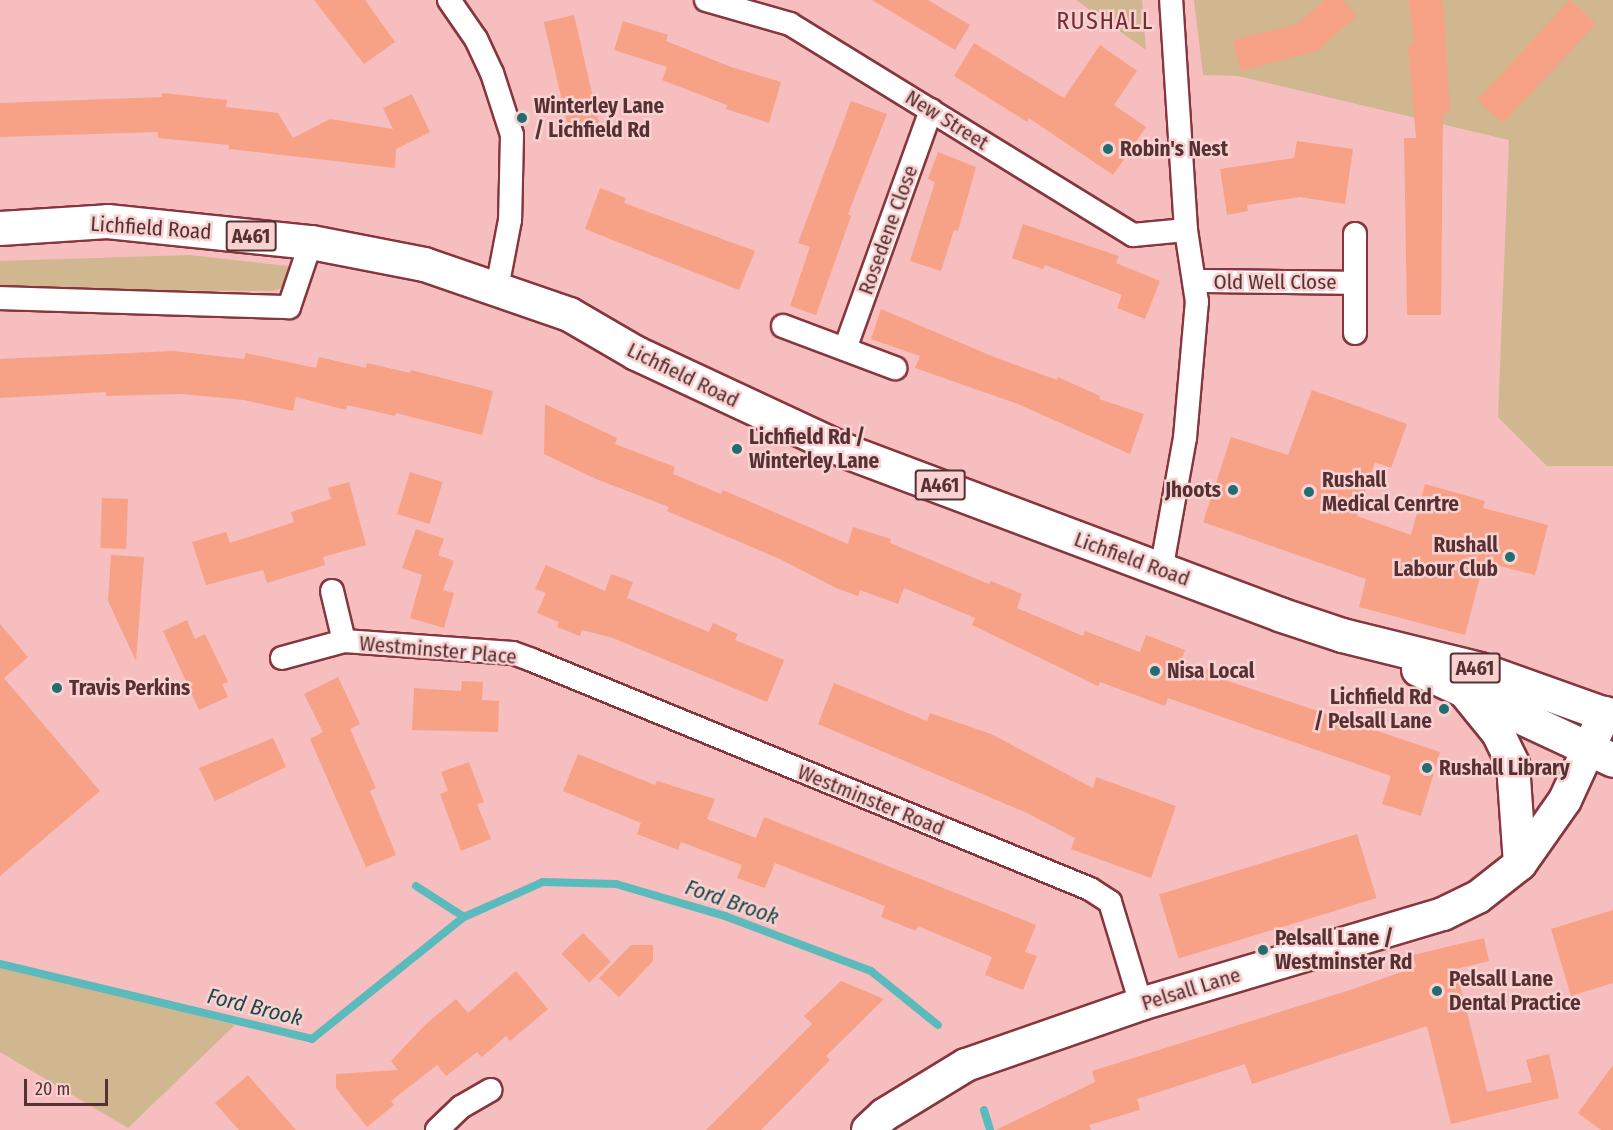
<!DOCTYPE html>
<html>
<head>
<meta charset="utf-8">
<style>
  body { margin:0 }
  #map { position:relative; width:1613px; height:1130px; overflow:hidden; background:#f7bebf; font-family:"Fira Sans Condensed",sans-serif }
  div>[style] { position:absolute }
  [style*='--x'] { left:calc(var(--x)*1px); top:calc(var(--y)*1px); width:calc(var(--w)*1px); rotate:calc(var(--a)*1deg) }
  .green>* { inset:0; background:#d1b78f }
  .stream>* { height:8px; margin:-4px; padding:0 4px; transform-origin:4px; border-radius:4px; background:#5bbabc }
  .building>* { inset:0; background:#f7a186; transform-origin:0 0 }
  .roads { filter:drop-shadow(2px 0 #86363d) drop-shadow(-2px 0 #86363d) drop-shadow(0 2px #86363d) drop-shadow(0 -2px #86363d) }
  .street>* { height:22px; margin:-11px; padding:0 11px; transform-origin:11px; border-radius:11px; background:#fff }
  .secondary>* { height:32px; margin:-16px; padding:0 16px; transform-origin:16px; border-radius:16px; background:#fff }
  .highway>* { height:33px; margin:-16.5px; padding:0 16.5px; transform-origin:16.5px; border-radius:16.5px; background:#fff }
  .dots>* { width:16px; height:16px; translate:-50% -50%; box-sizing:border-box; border:3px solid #f8d1d1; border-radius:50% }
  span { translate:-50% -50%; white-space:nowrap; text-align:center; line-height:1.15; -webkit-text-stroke:5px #f8d1d1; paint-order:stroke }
  .shield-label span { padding:2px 4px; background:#f8d1d1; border:2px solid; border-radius:4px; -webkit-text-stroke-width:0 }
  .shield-label { font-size:20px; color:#563032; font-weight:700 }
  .poi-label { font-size:21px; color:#563032; font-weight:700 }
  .left { translate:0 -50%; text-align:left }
  .right { translate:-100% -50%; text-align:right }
  .street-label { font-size:21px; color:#563032 }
  .water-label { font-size:22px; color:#1c4849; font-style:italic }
  .quarter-label { font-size:24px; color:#782a32; letter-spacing:1.5px }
  .scale { position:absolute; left:24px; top:1079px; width:84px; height:27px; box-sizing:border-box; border:3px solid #563032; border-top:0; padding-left:8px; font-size:18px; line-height:21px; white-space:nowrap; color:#563032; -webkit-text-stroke:4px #f8d1d1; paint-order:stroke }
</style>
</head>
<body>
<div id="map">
  <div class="green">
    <i style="clip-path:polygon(1076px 0,1142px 0,1146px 50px)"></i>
    <i style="clip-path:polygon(1194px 0,1613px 0,1613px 466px,1547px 466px,1498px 417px,1509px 140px,1238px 76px,1203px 75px)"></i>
    <i style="clip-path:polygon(190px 255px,296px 267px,292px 284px,273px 291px,0 289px,0 261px)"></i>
    <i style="clip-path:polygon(0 964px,235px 1025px,128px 1128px,0 1052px)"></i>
  </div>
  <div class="stream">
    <i style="--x:416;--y:886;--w:57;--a:32.9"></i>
    <i style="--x:464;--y:917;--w:86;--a:-23.9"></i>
    <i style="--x:543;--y:882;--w:73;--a:1.6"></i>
    <i style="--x:616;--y:884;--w:114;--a:16.4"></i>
    <i style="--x:725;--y:916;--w:156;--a:20.6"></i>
    <i style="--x:871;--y:971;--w:86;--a:38.9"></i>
    <i style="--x:0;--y:964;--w:321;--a:13.5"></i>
    <i style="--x:312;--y:1039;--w:195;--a:-38.8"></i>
    <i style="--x:984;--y:1110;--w:21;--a:73"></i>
  </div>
  <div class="building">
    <i style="clip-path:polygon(314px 0,365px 0,395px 42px,364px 64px)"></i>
    <i style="clip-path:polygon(872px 0,928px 0,970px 25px,955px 50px)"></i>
    <i style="clip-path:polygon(1325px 0,1343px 0,1357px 16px,1316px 51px,1241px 71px,1233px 40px,1297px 24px)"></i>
    <i style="clip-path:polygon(1409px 0,1442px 0,1445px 31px,1450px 113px,1443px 113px,1441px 315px,1407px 315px,1404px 138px,1416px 138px,1408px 45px,1414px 44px)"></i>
    <i style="left:1570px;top:0;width:35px;height:136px;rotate:43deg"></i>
    <i style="left:574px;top:15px;width:113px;height:31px;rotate:77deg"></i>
    <i style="clip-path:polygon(623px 21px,668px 35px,666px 41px,731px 67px,781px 82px,769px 123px,726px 109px,727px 105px,662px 80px,667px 67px,614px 50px)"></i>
    <i style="clip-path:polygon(974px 43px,1064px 98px,1100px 45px,1137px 71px,1114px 105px,1146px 127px,1113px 175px,1029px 118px,1027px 122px,954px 76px)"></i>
    <i style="clip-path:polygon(162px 93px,227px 100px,226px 107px,278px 113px,293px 138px,330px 119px,393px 129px,383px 108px,412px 94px,430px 132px,396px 149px,395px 168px,229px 149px,229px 145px,158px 138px,158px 132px,0 137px,0 103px,162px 97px)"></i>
    <i style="clip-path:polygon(851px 101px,887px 114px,848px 214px,851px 216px,816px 315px,790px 306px,810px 247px,798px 243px)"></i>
    <i style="clip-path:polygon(1297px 141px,1353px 149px,1345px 204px,1300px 197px,1247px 205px,1248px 211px,1227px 215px,1220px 169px,1294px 158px)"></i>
    <i style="clip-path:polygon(938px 152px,976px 167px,958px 231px,954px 230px,941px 271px,910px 261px,935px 182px,928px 179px)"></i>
    <i style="clip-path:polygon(600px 188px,626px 198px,624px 203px,755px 251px,739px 290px,585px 229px)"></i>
    <i style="clip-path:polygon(1023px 224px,1119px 256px,1116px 263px,1160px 281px,1145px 319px,1117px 308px,1122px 295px,1045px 265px,1043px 269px,1012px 258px)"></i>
    <i style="clip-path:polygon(881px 309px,994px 357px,1057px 380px,1058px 377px,1100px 396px,1099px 399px,1144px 414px,1130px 454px,1018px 404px,915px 368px,920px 356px,871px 339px)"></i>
    <i style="clip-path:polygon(173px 351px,244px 359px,246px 353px,316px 368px,319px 357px,366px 368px,367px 363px,410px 373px,411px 370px,493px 391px,482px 435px,396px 413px,395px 416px,347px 405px,346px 410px,296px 397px,293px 411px,244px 400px,182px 394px,106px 396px,106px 392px,0 398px,0 359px)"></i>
    <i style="clip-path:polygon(1312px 390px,1407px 424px,1391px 468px,1375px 462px,1357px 516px,1411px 535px,1425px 484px,1485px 501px,1483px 508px,1548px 525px,1535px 575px,1484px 562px,1465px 635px,1359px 607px,1366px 579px,1203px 522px,1231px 437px,1288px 455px)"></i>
    <i style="clip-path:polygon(545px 404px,617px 438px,615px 444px,675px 467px,673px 474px,721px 494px,723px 490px,848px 544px,853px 527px,891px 539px,890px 543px,989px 584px,991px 581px,1022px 594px,1017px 608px,1083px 636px,1085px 631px,1140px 652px,1146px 635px,1185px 650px,1181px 661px,1215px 672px,1213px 676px,1440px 752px,1421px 816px,1382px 804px,1391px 776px,1168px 698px,1165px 706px,1100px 682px,1098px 686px,972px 625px,975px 618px,904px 588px,898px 604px,860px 590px,858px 596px,836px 588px,782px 560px,667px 511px,669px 507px,596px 479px,544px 454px)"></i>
    <i style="left:410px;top:472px;width:34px;height:44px;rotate:17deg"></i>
    <i style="clip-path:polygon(349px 482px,366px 545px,323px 557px,325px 565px,267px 583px,263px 570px,206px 585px,192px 542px,226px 532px,230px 543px,294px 522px,291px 512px,331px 499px,328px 488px)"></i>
    <i style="left:102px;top:498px;width:26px;height:50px;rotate:2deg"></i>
    <i style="clip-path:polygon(416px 529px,444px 539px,438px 555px,454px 561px,443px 590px,454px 593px,444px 628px,410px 618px,422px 575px,402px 568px)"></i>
    <i style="clip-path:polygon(111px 555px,144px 557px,136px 661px,108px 601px)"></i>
    <i style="clip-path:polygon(546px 565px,605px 591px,611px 574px,633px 582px,627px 598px,709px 632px,713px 623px,738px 634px,735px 640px,784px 660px,767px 702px,613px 638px,582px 630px,580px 636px,557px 627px,559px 622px,537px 613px,546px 593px,535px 589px)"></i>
    <i style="clip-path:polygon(187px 620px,195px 639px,205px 634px,228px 682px,222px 684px,228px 697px,199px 710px,163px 631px)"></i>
    <i style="clip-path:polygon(0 624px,28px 657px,4px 678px,100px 791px,0 876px)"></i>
    <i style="clip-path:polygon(338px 677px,360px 724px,350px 729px,376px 788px,370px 791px,396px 855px,366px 867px,310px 739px,323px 732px,304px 694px)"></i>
    <i style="clip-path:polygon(462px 681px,483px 682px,482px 700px,499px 701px,498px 732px,412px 730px,414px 688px,461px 691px)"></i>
    <i style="clip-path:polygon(834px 683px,927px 721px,930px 713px,991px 734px,1093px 788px,1096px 777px,1176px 806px,1151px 878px,1071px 849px,1075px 838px,1027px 813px,818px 724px)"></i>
    <i style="clip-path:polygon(273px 738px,286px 767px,215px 801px,199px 768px)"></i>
    <i style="clip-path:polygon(578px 754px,655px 785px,657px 781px,715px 799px,707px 819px,756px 838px,764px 817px,1036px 925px,1025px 952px,1037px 956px,1023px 990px,985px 975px,992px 957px,918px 926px,916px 931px,881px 917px,885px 906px,775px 863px,765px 888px,737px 878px,742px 865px,681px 842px,678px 850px,637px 834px,641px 823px,563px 791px)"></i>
    <i style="clip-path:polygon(469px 762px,484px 802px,477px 804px,491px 839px,461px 851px,440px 794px,448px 791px,441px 772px)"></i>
    <i style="left:1357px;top:834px;width:67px;height:207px;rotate:73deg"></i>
    <i style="clip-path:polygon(1613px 910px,1613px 983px,1571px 996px,1551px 929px)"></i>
    <i style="left:583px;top:933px;width:40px;height:30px;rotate:46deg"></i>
    <i style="clip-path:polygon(1484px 938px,1489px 961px,1456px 969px,1487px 1092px,1532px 1082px,1526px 1060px,1549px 1054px,1559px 1098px,1451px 1124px,1427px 1026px,1252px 1084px,1245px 1064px,1137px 1099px,1140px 1110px,1089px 1125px,1091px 1130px,996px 1130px,1095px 1082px,1092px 1071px,1350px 990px,1416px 967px,1413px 955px)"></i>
    <i style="clip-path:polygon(631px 945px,653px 945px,653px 961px,619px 997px,599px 978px)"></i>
    <i style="clip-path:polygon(516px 971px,548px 1009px,510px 1041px,506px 1036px,482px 1057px,477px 1052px,446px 1076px,437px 1065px,391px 1101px,394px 1105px,367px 1127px,336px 1088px,336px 1074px,398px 1070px,391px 1061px,426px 1024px,456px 999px,468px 1013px)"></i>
    <i style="clip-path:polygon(841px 981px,884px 999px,826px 1056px,830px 1060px,761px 1130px,706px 1130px,812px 1024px,804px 1016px)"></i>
    <i style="clip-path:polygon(1613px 1065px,1613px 1130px,1601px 1130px,1578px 1113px)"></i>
    <i style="clip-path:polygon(248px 1075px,296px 1130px,239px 1130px,215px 1103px)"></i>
  </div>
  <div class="roads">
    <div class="street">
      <i style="--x:449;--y:0;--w:47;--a:55.3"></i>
      <i style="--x:476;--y:39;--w:38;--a:65"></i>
      <i style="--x:492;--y:73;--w:65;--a:72.1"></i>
      <i style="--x:512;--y:135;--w:85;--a:91.3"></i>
      <i style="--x:510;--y:220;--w:69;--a:100.8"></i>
      <i style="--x:706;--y:0;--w:87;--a:15.9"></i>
      <i style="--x:790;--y:24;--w:403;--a:31.6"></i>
      <i style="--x:1133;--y:235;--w:53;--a:-5.4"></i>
      <i style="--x:1355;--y:234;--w:99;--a:90"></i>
      <i style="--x:1196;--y:281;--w:159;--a:0.7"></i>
      <i style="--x:0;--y:298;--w:289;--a:1.8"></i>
      <i style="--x:289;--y:307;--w:69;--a:-71.3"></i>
      <i style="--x:783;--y:326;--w:120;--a:20.6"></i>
      <i style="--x:845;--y:349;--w:254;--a:-70.2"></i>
      <i style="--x:1161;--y:571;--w:135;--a:-79.8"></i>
      <i style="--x:1185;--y:438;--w:137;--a:-85"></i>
      <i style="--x:1197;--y:302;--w:73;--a:-98.7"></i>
      <i style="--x:1186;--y:230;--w:230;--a:-93.7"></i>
      <i style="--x:332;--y:591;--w:51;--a:76.5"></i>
      <i style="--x:282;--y:658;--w:64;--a:-15.3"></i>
      <i style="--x:344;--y:641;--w:169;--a:4.1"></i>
      <i style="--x:513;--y:653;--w:20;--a:20"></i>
      <i style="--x:532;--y:660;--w:603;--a:22.31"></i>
      <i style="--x:1090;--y:889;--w:24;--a:33"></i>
      <i style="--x:1110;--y:902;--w:107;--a:73.1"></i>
      <i style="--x:437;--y:1130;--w:33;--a:-44"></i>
      <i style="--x:461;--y:1107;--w:34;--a:-30"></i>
    </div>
    <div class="secondary">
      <i style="--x:1463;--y:690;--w:55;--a:50.9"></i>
      <i style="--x:1498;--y:733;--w:34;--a:64"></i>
      <i style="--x:1513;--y:764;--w:100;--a:86"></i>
      <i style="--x:868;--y:1130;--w:22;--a:-43"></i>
      <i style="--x:884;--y:1115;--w:96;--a:-31.4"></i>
      <i style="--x:966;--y:1065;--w:185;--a:-19.2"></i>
      <i style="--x:1141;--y:1004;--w:315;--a:-16.6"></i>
      <i style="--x:1443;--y:914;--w:39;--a:-26"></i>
      <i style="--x:1478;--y:897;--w:53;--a:-38.2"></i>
      <i style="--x:1520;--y:864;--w:78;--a:-54.9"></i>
      <i style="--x:1565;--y:800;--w:96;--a:-65.3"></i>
    </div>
    <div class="highway">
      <i style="--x:0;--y:228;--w:107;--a:-3.7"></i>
      <i style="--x:107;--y:221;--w:205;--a:5.9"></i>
      <i style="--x:311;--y:242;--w:115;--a:11"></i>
      <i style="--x:424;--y:264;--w:153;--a:19"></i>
      <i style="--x:569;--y:314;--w:78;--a:30.2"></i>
      <i style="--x:636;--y:353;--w:232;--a:25"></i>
      <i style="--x:846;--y:451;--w:463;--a:20.6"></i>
      <i style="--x:1279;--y:614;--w:66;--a:18.4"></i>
      <i style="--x:1342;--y:635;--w:141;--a:13.9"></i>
      <i style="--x:1479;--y:669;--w:142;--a:19.7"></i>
      <i style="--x:1418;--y:669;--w:215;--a:25"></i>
    </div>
  </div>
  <div class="dots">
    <i style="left:522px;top:118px;background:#216d6f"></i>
    <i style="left:1108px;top:149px;background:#216d6f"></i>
    <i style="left:737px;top:449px;background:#216d6f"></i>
    <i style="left:1233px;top:490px;background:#216d6f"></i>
    <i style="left:1309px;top:492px;background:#216d6f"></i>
    <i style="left:1510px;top:557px;background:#216d6f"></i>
    <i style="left:1155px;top:671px;background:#216d6f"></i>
    <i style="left:57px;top:688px;background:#216d6f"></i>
    <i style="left:1444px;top:709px;background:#216d6f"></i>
    <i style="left:1427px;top:768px;background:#216d6f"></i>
    <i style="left:1263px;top:950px;background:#216d6f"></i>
    <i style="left:1437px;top:991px;background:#216d6f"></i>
  </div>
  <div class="shield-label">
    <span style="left:251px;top:236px">A461</span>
    <span style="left:940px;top:485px">A461</span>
    <span style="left:1475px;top:668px">A461</span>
  </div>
  <div class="poi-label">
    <span class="left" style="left:534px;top:118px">Winterley Lane<br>/ Lichfield Rd</span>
    <span class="left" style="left:1120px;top:149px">Robin's Nest</span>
    <span class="left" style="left:749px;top:449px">Lichfield Rd /<br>Winterley Lane</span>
    <span class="left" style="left:1322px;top:492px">Rushall<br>Medical Cenrtre</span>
    <span class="right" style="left:1221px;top:490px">Jhoots</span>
    <span class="right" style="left:1498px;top:557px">Rushall<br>Labour Club</span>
    <span class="left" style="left:1167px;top:671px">Nisa Local</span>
    <span class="left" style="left:69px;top:688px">Travis Perkins</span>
    <span class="right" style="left:1432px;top:709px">Lichfield Rd<br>/ Pelsall Lane</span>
    <span class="left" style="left:1439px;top:768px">Rushall Library</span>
    <span class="left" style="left:1275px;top:950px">Pelsall Lane /<br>Westminster Rd</span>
    <span class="left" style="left:1449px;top:991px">Pelsall Lane<br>Dental Practice</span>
  </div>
  <div class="street-label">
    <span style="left:947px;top:120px;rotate:32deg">New Street</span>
    <span style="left:151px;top:228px;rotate:4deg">Lichfield Road</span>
    <span style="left:888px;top:230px;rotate:-70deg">Rosedene Close</span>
    <span style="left:1275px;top:282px">Old Well Close</span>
    <span style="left:683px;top:375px;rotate:26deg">Lichfield Road</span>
    <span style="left:1132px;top:559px;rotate:20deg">Lichfield Road</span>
    <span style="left:438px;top:650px;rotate:5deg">Westminster Place</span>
    <span style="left:871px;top:800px;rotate:22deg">Westminster Road</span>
    <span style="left:1191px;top:989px;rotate:-17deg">Pelsall Lane</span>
  </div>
  <div class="water-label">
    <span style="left:732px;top:902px;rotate:19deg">Ford Brook</span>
    <span style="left:255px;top:1007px;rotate:14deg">Ford Brook</span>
  </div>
  <div class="quarter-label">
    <span style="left:1105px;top:22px">RUSHALL</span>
  </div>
  <div class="scale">20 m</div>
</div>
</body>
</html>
